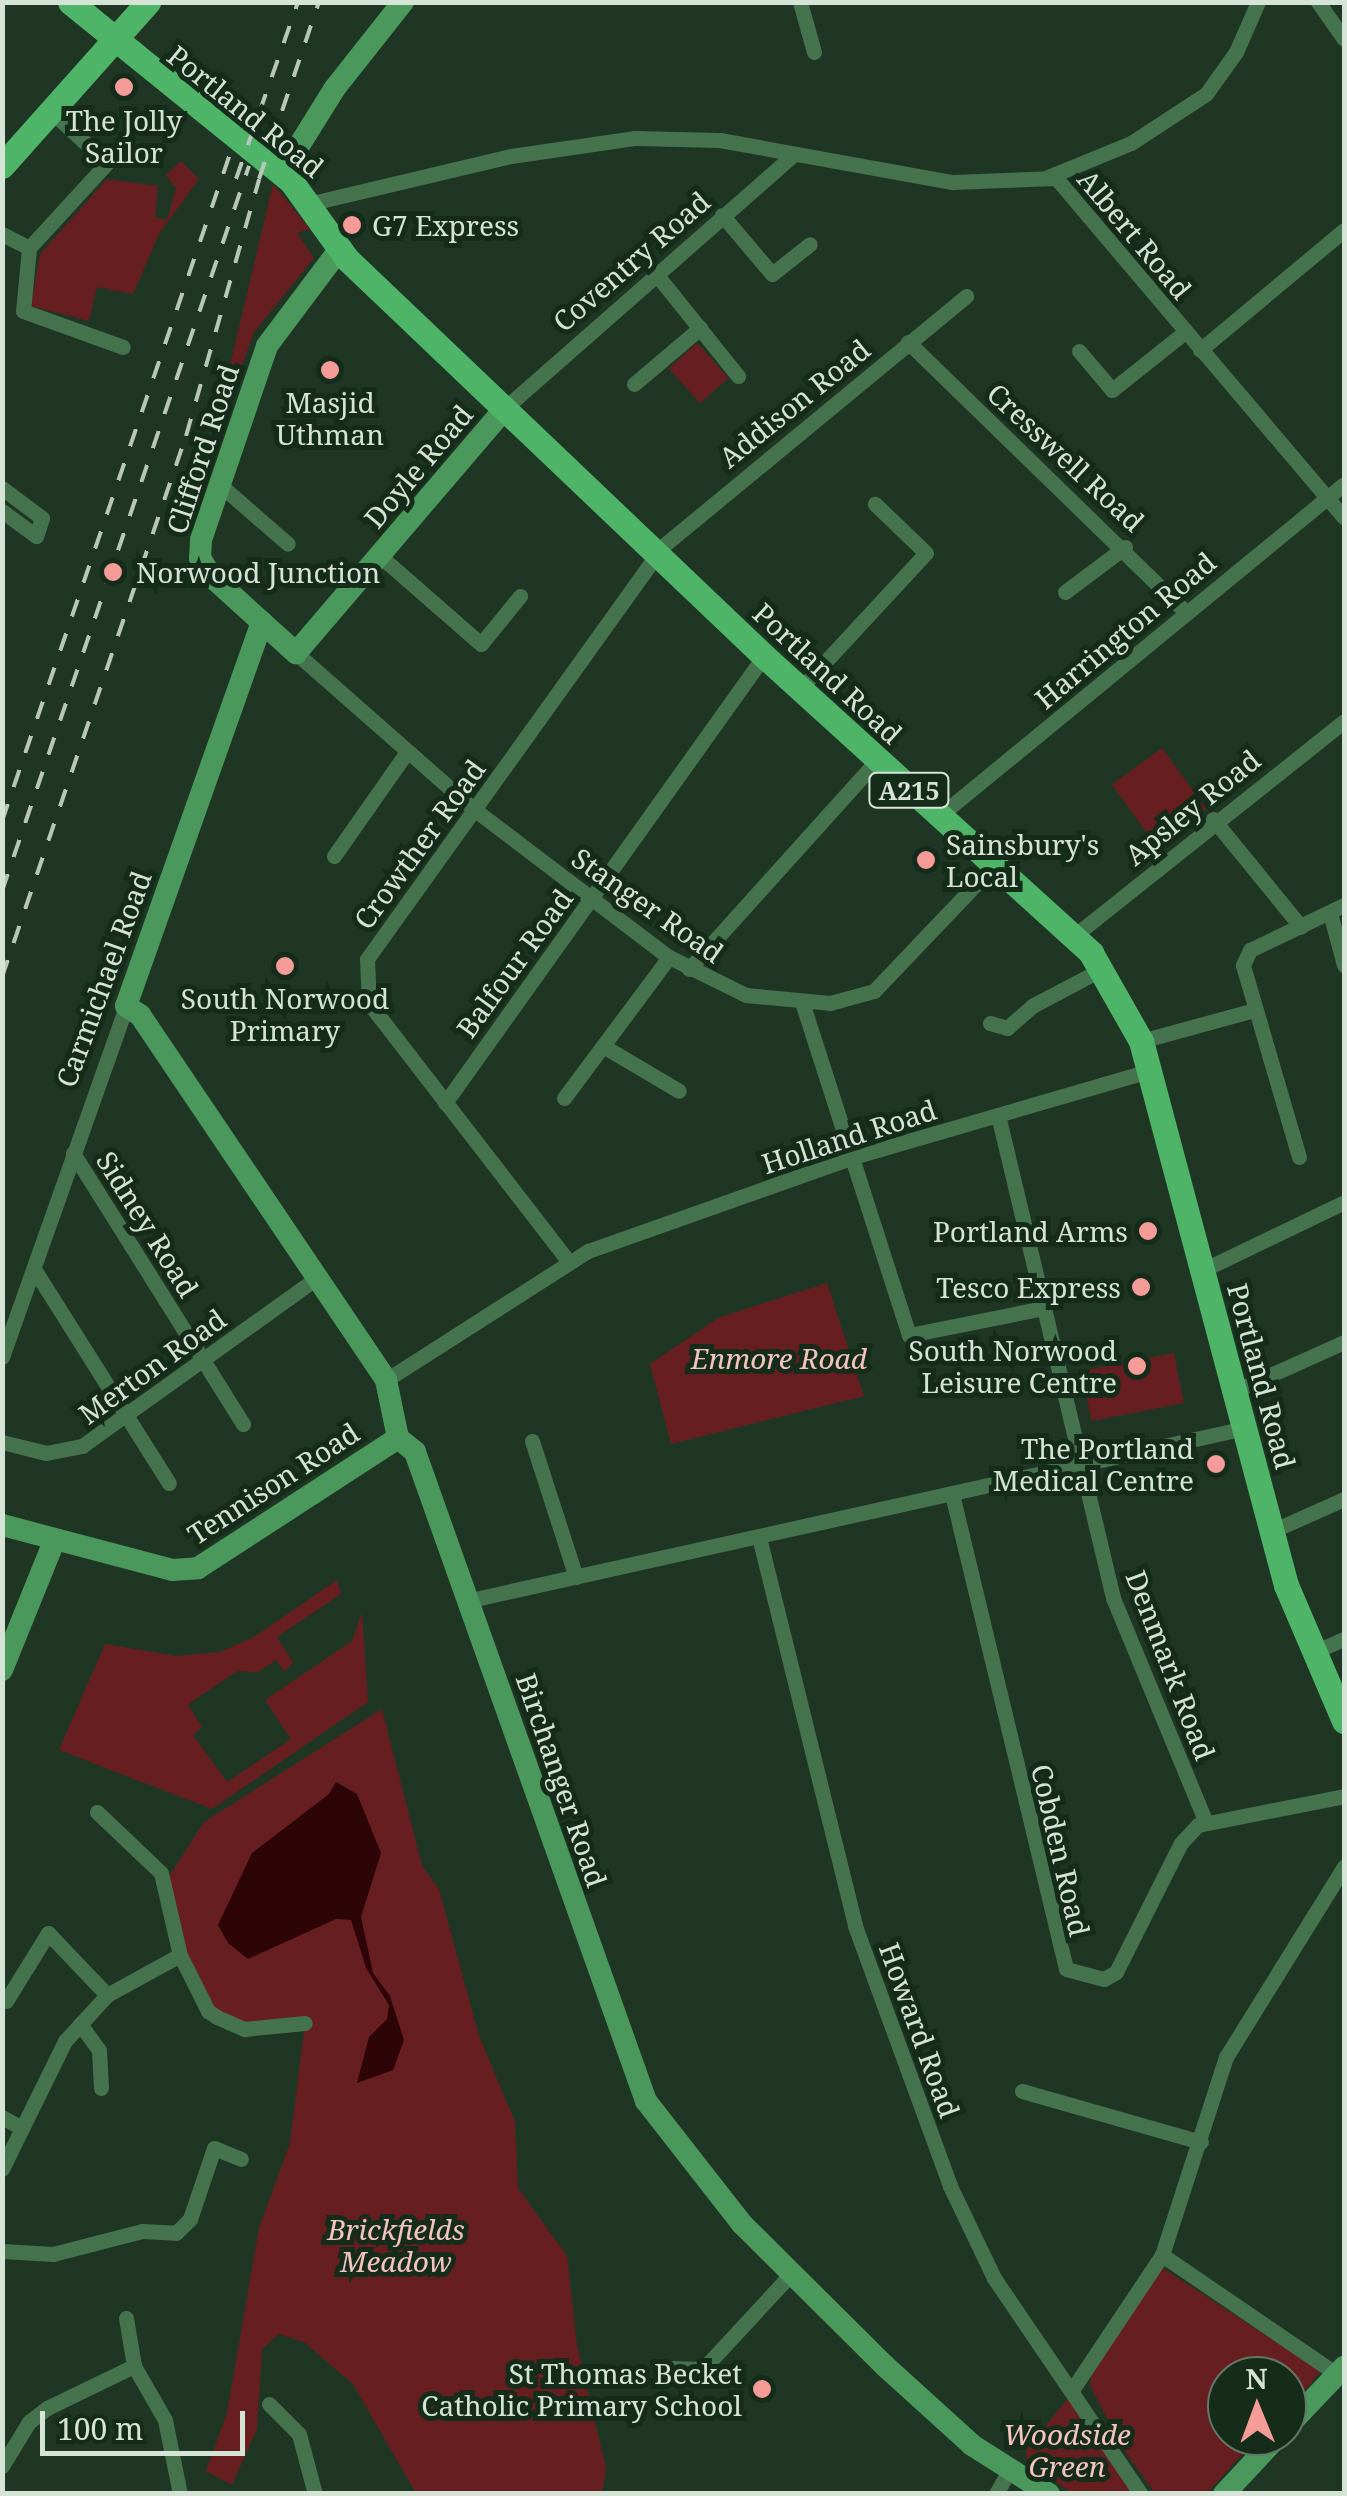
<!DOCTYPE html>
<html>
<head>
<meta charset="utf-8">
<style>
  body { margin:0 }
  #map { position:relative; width:1347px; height:2496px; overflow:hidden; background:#203625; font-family:"Noto Serif",serif }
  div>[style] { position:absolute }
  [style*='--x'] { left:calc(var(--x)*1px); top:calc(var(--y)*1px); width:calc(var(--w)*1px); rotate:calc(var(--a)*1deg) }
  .green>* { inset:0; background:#671e21; transform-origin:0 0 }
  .water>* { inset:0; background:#2e0507 }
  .street>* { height:15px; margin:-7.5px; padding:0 7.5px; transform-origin:7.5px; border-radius:7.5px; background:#45734e }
  .secondary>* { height:22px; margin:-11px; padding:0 11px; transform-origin:11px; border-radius:11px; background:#4b985d }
  .primary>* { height:25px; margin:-12.5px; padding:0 12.5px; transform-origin:12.5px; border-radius:12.5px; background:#4eb468 }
  .rail>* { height:4px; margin-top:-2px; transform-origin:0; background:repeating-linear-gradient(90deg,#b7c7ba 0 18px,transparent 0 36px) }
  .dots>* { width:28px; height:28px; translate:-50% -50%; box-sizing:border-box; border:5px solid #162c1b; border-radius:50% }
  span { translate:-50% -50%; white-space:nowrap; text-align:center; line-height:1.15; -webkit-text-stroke:10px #162c1b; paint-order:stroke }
  .shield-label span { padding:2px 8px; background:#162c1b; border:2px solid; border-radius:8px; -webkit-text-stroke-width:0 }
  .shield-label { font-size:25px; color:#d6e4d8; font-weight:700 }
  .street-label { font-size:28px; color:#d6e4d8 }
  .poi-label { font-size:28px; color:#d6e4d8 }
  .left { translate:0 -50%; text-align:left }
  .right { translate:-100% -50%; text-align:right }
  .park-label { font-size:28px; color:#f5c4c1; font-style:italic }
  .frame { position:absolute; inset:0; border:5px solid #d6e4d8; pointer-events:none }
  .north { position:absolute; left:1207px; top:2356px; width:100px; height:100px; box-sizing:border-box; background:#162c1b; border:2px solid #637667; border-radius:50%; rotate:359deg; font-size:28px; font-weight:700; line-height:40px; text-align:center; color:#d6e4d8 }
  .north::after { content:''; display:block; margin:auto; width:35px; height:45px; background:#f59b98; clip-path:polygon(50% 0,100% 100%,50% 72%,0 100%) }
  .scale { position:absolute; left:40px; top:2411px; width:205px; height:45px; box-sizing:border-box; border:5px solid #d6e4d8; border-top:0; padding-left:12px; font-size:30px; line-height:35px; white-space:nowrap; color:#d6e4d8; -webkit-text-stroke:8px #162c1b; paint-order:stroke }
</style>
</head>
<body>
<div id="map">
  <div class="green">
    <i style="clip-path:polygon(181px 161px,199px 179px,159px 234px,133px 294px,97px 287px,89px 321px,31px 306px,40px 254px,107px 179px,158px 186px,155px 217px,167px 220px,176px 188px,166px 175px)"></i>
    <i style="clip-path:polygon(273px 184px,310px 229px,297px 233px,314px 258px,254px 332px,225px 413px,218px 416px)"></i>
    <i style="left:697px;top:343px;width:47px;height:38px;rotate:48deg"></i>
    <i style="left:1162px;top:748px;width:76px;height:62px;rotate:54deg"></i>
    <i style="clip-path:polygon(827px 1283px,864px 1396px,671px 1444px,650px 1364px,718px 1318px)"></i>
    <i style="left:1174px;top:1353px;width:51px;height:94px;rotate:79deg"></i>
    <i style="clip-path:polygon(337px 1580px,341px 1594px,277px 1637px,293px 1662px,289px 1668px,284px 1671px,276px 1660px,258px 1672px,237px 1671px,193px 1701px,188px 1705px,202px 1727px,193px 1735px,227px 1782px,291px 1739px,265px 1700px,352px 1641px,362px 1612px,368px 1702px,212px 1809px,59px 1750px,105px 1644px,176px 1656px,220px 1652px,254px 1637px)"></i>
    <i style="clip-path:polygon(382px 1709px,422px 1866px,439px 1889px,479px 2036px,515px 2122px,518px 2188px,567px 2256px,577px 2345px,606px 2468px,602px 2493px,416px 2493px,353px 2384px,304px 2342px,279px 2334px,262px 2349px,257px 2429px,232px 2485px,206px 2471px,227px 2413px,259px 2228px,290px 2143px,305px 2024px,245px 2026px,203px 2016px,168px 1878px,204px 1822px)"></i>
    <i style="clip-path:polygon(1161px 2267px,1321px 2371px,1287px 2413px,1287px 2376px,1227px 2376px,1227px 2436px,1259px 2436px,1206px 2494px,1155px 2493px,1121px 2446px,1090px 2385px,1092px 2371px)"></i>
    <i style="clip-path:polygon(1070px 2396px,1132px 2493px,1072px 2493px,1027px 2463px,1026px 2450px)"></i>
  </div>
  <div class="water">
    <i style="clip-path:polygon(336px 1782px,357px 1794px,381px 1853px,361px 1917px,373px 1973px,390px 1996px,404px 2040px,393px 2070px,357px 2083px,369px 2037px,387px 2019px,389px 2005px,366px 1968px,351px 1920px,336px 1919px,248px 1959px,228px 1943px,218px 1925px,252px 1853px,329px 1794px)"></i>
  </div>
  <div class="street">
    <i style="--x:800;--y:2;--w:52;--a:74.4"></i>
    <i style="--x:1318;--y:2;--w:45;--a:54.9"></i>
    <i style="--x:1048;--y:177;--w:90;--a:-22.3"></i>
    <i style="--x:1131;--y:143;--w:90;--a:-33.2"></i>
    <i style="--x:1206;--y:94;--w:52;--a:-54.5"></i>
    <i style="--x:1236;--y:52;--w:55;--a:-66.3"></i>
    <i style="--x:312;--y:203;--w:204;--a:-13.3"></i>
    <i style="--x:511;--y:156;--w:124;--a:-8.3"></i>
    <i style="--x:634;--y:138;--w:86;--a:1.3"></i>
    <i style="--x:720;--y:140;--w:236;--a:10.3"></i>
    <i style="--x:952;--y:182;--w:104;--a:-2.2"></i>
    <i style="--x:1056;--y:178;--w:445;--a:49.7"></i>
    <i style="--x:722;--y:215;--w:77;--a:49.7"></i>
    <i style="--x:772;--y:274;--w:48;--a:-38.3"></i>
    <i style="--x:2;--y:234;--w:30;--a:27"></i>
    <i style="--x:29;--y:248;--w:115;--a:-47.5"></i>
    <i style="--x:107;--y:163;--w:74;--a:-137.2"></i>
    <i style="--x:29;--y:248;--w:63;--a:95.4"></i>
    <i style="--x:23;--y:311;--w:106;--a:19.8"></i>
    <i style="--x:656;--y:274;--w:131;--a:51.2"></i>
    <i style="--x:908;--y:342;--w:388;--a:44.2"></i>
    <i style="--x:1200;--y:350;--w:187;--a:-39.8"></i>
    <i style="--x:1079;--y:351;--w:51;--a:49.8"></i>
    <i style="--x:1112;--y:390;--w:93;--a:-38.5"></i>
    <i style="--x:634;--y:384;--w:87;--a:-40.3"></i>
    <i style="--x:505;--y:408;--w:385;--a:-41.3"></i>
    <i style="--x:219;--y:484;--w:91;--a:41"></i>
    <i style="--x:2;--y:488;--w:50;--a:36.9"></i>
    <i style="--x:42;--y:518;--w:19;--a:108"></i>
    <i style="--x:36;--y:536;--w:42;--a:-143.7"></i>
    <i style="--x:380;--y:556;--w:134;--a:41.1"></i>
    <i style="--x:481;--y:644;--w:62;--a:-50.9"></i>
    <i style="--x:1065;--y:592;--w:75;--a:-36.9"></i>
    <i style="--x:296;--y:653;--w:238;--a:41.3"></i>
    <i style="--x:475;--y:810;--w:243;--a:37.2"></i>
    <i style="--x:669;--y:957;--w:86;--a:26.3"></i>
    <i style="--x:746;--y:995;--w:84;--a:5.4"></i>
    <i style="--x:830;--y:1003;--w:46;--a:-15.3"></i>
    <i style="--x:874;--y:991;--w:173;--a:-46.4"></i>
    <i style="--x:800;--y:689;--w:185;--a:-47.2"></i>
    <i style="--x:926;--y:553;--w:71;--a:-136.1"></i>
    <i style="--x:938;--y:817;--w:525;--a:-39.36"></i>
    <i style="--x:1213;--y:819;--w:139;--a:50.8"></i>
    <i style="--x:334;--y:856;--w:126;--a:-55"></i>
    <i style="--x:1330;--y:913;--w:54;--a:74.9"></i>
    <i style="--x:1074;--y:936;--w:345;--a:-38.5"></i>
    <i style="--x:689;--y:969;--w:281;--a:-48"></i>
    <i style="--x:802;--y:1002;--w:350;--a:72.2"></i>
    <i style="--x:909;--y:1335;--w:138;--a:-11.3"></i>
    <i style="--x:990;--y:1023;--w:18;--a:16"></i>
    <i style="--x:1007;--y:1028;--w:33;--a:-41"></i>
    <i style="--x:1032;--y:1006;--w:79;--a:-27.9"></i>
    <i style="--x:1141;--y:1041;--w:117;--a:-15.3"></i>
    <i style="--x:603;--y:1046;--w:88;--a:30.6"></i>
    <i style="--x:564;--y:1098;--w:176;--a:-53.3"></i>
    <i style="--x:445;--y:1103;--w:549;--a:-54.49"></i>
    <i style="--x:998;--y:1115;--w:497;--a:76.6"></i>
    <i style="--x:1113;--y:1598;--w:243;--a:67.5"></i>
    <i style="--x:73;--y:1153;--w:320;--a:57.9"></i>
    <i style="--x:1299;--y:1157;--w:200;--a:-106.3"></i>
    <i style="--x:1243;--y:965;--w:17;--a:-65"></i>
    <i style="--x:1250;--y:950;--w:104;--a:-25.6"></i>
    <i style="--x:569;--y:1262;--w:327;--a:-127.7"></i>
    <i style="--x:369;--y:1003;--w:44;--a:-92.6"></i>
    <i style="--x:367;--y:959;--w:508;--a:-54.37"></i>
    <i style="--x:663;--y:546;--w:393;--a:-39.5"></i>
    <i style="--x:34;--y:1269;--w:253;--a:57.8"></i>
    <i style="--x:1203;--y:1270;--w:157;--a:-25.7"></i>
    <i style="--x:2;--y:1357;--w:372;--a:-70.5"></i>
    <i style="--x:386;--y:1380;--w:240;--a:-32.6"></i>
    <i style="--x:588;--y:1251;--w:281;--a:-19.5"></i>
    <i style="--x:853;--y:1157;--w:308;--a:-16.2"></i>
    <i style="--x:1235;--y:1391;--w:120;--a:-24.2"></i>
    <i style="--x:532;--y:1441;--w:143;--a:72.1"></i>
    <i style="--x:2;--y:1442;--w:45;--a:14"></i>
    <i style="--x:46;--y:1453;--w:37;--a:-11"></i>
    <i style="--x:82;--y:1446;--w:289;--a:-35.6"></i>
    <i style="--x:952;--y:1494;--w:488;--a:76.5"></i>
    <i style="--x:1066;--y:1969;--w:39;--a:15"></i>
    <i style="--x:1104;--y:1979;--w:14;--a:-30"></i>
    <i style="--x:1116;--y:1972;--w:144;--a:-63.3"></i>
    <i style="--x:1181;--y:1843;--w:25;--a:-47"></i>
    <i style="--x:1198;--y:1825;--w:149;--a:-11.2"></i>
    <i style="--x:1272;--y:1531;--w:79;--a:-24"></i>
    <i style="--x:759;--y:1537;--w:401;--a:76.1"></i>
    <i style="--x:855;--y:1926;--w:277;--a:69.9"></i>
    <i style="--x:950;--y:2186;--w:102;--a:64.4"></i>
    <i style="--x:994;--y:2278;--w:261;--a:55.8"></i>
    <i style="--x:466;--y:1601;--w:798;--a:-12.52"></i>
    <i style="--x:1312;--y:1653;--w:35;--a:-24"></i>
    <i style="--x:97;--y:1812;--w:88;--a:43.6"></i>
    <i style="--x:161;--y:1873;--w:84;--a:77"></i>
    <i style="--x:6;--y:2001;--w:80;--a:-58.3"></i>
    <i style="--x:48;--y:1933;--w:86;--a:46.4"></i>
    <i style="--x:80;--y:2024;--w:32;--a:54"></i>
    <i style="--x:99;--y:2050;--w:38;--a:87"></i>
    <i style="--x:1022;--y:2091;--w:186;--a:15.9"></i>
    <i style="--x:2;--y:2117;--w:23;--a:29"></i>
    <i style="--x:2;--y:2169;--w:143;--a:-63.8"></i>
    <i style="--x:65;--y:2041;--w:62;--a:-47.6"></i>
    <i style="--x:107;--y:1995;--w:83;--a:-28.7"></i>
    <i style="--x:180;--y:1955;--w:63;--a:63.4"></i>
    <i style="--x:208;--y:2011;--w:11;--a:34"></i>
    <i style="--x:217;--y:2017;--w:30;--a:24"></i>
    <i style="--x:244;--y:2029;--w:61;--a:-5.6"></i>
    <i style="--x:2;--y:2251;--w:51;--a:3.4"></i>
    <i style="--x:53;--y:2254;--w:92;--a:-14.5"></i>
    <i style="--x:142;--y:2231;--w:34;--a:3"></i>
    <i style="--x:176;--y:2233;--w:20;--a:-45"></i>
    <i style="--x:190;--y:2219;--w:75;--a:-71.3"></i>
    <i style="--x:214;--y:2148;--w:29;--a:22"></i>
    <i style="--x:1162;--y:2255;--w:213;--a:34.3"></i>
    <i style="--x:126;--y:2318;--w:49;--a:80.5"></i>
    <i style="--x:673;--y:2368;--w:30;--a:2"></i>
    <i style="--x:703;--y:2369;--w:131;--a:-47.2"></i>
    <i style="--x:1074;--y:2387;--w:159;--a:-56.3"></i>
    <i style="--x:1162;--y:2255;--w:208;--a:-72.1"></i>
    <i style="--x:1226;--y:2057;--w:224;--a:-58.2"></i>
    <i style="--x:269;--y:2404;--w:42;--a:45"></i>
    <i style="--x:299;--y:2434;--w:62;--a:75.1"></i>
    <i style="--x:2;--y:2466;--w:52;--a:-58.5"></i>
    <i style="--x:29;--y:2422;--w:23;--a:-38"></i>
    <i style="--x:47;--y:2408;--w:97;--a:-25.8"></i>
    <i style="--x:134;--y:2366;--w:62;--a:60.1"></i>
    <i style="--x:165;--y:2420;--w:76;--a:78.5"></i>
    <i style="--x:996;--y:2494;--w:26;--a:-61"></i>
  </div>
  <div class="secondary">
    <i style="--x:282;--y:173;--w:100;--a:-58.1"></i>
    <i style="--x:335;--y:88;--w:110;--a:-51.7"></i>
    <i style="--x:339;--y:250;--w:120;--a:126.9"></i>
    <i style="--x:267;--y:346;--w:205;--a:108.8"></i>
    <i style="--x:201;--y:540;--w:18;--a:93"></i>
    <i style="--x:200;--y:558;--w:21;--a:59"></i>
    <i style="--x:211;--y:576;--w:115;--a:42.2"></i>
    <i style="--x:296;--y:653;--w:322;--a:-49.5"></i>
    <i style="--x:262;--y:622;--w:407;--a:109.5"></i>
    <i style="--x:126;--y:1006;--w:17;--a:33"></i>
    <i style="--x:140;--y:1015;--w:440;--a:56"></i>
    <i style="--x:386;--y:1380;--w:59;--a:78.3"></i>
    <i style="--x:398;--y:1438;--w:22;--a:39"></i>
    <i style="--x:415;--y:1452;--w:689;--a:70.41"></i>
    <i style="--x:646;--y:2101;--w:156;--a:52"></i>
    <i style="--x:742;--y:2224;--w:202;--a:44.8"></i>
    <i style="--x:885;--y:2366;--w:118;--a:42.2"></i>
    <i style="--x:972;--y:2445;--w:91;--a:32.5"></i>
    <i style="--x:2;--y:1525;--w:176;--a:14.8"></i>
    <i style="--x:172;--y:1570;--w:26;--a:-4"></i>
    <i style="--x:198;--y:1568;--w:239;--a:-33"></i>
    <i style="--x:2;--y:1670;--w:141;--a:-68"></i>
    <i style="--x:1287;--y:2427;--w:83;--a:-46.5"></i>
    <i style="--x:1224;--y:2494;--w:79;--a:-47"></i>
  </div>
  <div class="primary">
    <i style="--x:70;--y:2;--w:284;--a:39"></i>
    <i style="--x:291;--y:181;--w:96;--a:54.3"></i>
    <i style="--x:347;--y:259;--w:576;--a:43.59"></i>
    <i style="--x:764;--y:656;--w:442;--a:42.2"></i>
    <i style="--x:1091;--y:953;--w:101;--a:60.4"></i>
    <i style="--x:1141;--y:1041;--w:563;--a:75.08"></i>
    <i style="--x:1286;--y:1585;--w:148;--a:66.9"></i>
    <i style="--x:2;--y:166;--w:220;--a:-48.3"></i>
  </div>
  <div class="rail">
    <i style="--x:236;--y:179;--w:188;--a:-70.7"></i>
    <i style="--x:2;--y:821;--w:705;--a:-71.13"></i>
    <i style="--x:2;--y:891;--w:766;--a:-71.19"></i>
    <i style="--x:2;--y:977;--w:571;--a:-71.22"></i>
    <i style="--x:186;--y:436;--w:267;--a:-74.1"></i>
    <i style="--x:259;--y:179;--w:187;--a:-71.3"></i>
  </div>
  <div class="dots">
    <i style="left:124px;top:87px;background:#f59b98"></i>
    <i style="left:352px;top:225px;background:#f59b98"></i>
    <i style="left:330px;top:370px;background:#f59b98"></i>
    <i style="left:113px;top:572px;background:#f59b98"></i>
    <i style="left:926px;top:860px;background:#f59b98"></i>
    <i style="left:285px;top:966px;background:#f59b98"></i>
    <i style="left:1148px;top:1231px;background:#f59b98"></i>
    <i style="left:1141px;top:1287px;background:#f59b98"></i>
    <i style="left:1137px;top:1366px;background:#f59b98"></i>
    <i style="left:1216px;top:1464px;background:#f59b98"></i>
    <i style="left:762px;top:2389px;background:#f59b98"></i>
  </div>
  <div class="shield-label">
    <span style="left:909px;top:790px">A215</span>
  </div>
  <div class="street-label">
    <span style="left:246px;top:111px;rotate:39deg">Portland Road</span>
    <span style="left:1135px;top:234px;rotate:50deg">Albert Road</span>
    <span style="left:631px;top:261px;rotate:-41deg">Coventry Road</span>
    <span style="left:794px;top:403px;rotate:-39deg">Addison Road</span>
    <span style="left:202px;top:449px;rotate:-72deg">Clifford Road</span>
    <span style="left:1066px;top:457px;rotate:43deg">Cresswell Road</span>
    <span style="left:418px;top:466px;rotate:-50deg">Doyle Road</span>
    <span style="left:1125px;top:630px;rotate:-40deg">Harrington Road</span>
    <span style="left:828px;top:673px;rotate:43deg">Portland Road</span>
    <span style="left:1192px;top:807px;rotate:-39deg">Apsley Road</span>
    <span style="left:419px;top:844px;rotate:-54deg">Crowther Road</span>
    <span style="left:648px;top:905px;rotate:35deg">Stanger Road</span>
    <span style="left:514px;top:963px;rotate:-54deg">Balfour Road</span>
    <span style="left:103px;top:979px;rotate:-70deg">Carmichael Road</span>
    <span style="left:849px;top:1136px;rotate:-18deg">Holland Road</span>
    <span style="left:148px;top:1224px;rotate:58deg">Sidney Road</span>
    <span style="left:152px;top:1366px;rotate:-36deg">Merton Road</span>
    <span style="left:1262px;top:1376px;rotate:75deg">Portland Road</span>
    <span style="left:273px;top:1483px;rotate:-33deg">Tennison Road</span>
    <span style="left:1171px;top:1665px;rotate:69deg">Denmark Road</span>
    <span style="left:562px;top:1780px;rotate:71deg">Birchanger Road</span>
    <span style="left:1061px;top:1850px;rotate:77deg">Cobden Road</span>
    <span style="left:920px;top:2030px;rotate:70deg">Howard Road</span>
  </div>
  <div class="poi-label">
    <span style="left:124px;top:136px">The Jolly<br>Sailor</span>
    <span class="left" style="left:372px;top:225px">G7 Express</span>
    <span style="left:330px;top:418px">Masjid<br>Uthman</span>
    <span class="left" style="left:136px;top:572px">Norwood Junction</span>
    <span class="left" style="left:946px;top:860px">Sainsbury's<br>Local</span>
    <span style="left:285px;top:1014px">South Norwood<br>Primary</span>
    <span class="right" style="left:1128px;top:1231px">Portland Arms</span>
    <span class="right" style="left:1121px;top:1287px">Tesco Express</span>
    <span class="right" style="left:1117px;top:1366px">South Norwood<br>Leisure Centre</span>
    <span class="right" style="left:1194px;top:1464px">The Portland<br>Medical Centre</span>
    <span class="right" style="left:742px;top:2389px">St Thomas Becket<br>Catholic Primary School</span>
  </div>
  <div class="park-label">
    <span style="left:779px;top:1358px">Enmore Road</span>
    <span style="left:396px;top:2245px">Brickfields<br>Meadow</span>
    <span style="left:1067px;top:2450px">Woodside<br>Green</span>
  </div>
  <div class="frame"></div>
  <div class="north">N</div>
  <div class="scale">100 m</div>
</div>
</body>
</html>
